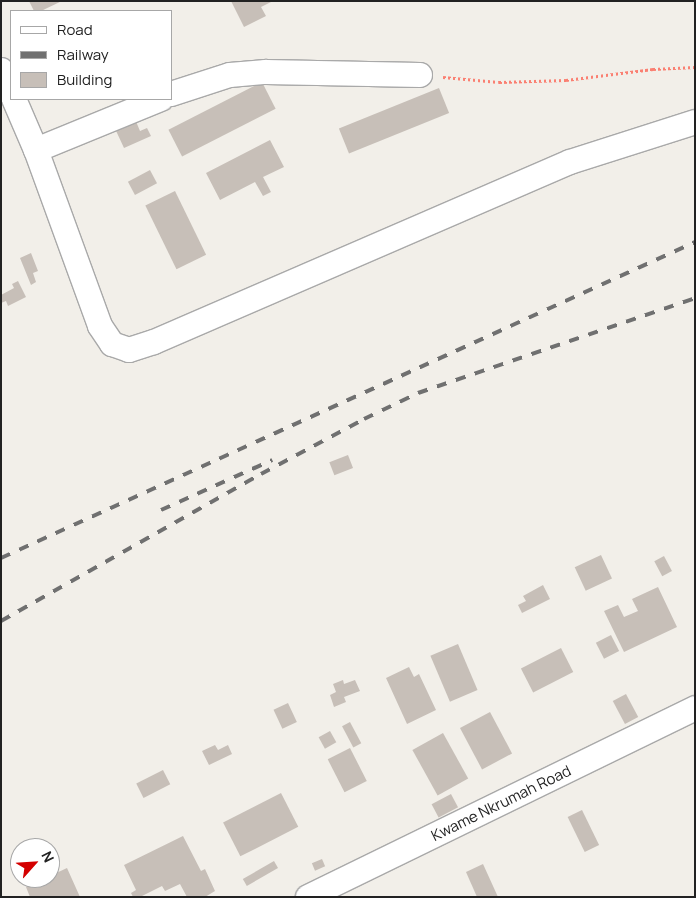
<!DOCTYPE html>
<html>
<head>
<meta charset="utf-8">
<style>
  body { margin:0 }
  #map { position:relative; width:696px; height:898px; overflow:hidden; background:#f2efe9; font-family:Manrope,sans-serif }
  div>[style] { position:absolute }
  [style*='--x'] { left:calc(var(--x)*1px); top:calc(var(--y)*1px); width:calc(var(--w)*1px); rotate:calc(var(--a)*1deg) }
  .building>* { inset:0; background:#c7bfb8; transform-origin:0 0 }
  .path>* { height:3px; margin-top:-1.5px; transform-origin:0; background:repeating-linear-gradient(90deg,#fa8072 0 2.5px,transparent 0 5px) }
  .roads { filter:drop-shadow(1px 0 #a9a9a9) drop-shadow(-1px 0 #a9a9a9) drop-shadow(0 1px #a9a9a9) drop-shadow(0 -1px #a9a9a9) }
  .minor>* { height:24px; margin:-12px; padding:0 12px; transform-origin:12px; border-radius:12px; background:#fff }
  .rail>* { height:4px; margin-top:-2px; transform-origin:0; background:repeating-linear-gradient(90deg,#707070 0 10px,transparent 0 20px) }
  span { translate:-50% -50%; white-space:nowrap; text-align:center; line-height:1.15; -webkit-text-stroke:4px #fff; paint-order:stroke }
  .street-label { font-size:15px; color:#222 }
  .frame { position:absolute; inset:0; border:2px solid #222; pointer-events:none }
  .legend { position:absolute; left:10px; top:10px; width:162px; height:90px; box-sizing:border-box; background:#fff; border:1px solid #a7a7a7; margin:0; padding:6px 9px; list-style:none; font-size:15px; color:#222 }
  .legend li { display:flex; align-items:center; gap:10px; height:25px }
  .legend b { width:25px; border:1px solid #a7a7a7 }
  .north { position:absolute; left:10px; top:838px; width:50px; height:50px; box-sizing:border-box; background:#fff; border:1px solid #a7a7a7; border-radius:50%; rotate:64deg; font-size:14px; font-weight:700; line-height:20px; text-align:center; color:#222 }
  .north::after { content:''; display:block; margin:auto; width:18px; height:22px; background:#d40000; clip-path:polygon(50% 0,100% 100%,50% 72%,0 100%) }
</style>
</head>
<body>
<div id="map">
  <div class="building">
    <i style="clip-path:polygon(29px 1px,62px 1px,41px 11px,34px 11px)"></i>
    <i style="clip-path:polygon(231px 1px,273px 1px,261px 7px,266px 16px,244px 27px)"></i>
    <i style="left:262px;top:82px;width:30px;height:105px;rotate:63deg"></i>
    <i style="left:439px;top:88px;width:27px;height:108px;rotate:68deg"></i>
    <i style="clip-path:polygon(135px 119px,140px 131px,147px 128px,151px 136px,124px 148px,111px 120px)"></i>
    <i style="clip-path:polygon(270px 140px,284px 167px,263px 177px,271px 192px,263px 196px,255px 182px,220px 200px,206px 173px)"></i>
    <i style="left:150px;top:170px;width:15px;height:25px;rotate:62deg"></i>
    <i style="left:175px;top:191px;width:71px;height:33px;rotate:64deg"></i>
    <i style="clip-path:polygon(31px 253px,38px 271px,33px 273px,36px 282px,31px 285px,20px 258px)"></i>
    <i style="clip-path:polygon(18px 281px,26px 297px,8px 306px,6px 301px,1px 303px,1px 295px,14px 288px,12px 284px)"></i>
    <i style="left:348px;top:455px;width:14px;height:20px;rotate:69deg"></i>
    <i style="left:601px;top:555px;width:26px;height:29px;rotate:65deg"></i>
    <i style="left:664px;top:556px;width:17px;height:11px;rotate:62deg"></i>
    <i style="clip-path:polygon(543px 585px,550px 599px,522px 613px,518px 605px,526px 601px,523px 596px)"></i>
    <i style="clip-path:polygon(658px 587px,677px 627px,624px 652px,604px 611px,618px 605px,624px 617px,638px 611px,632px 599px)"></i>
    <i style="left:611px;top:635px;width:18px;height:17px;rotate:63deg"></i>
    <i style="left:458px;top:644px;width:50px;height:30px;rotate:67deg"></i>
    <i style="left:561px;top:648px;width:27px;height:45px;rotate:63deg"></i>
    <i style="clip-path:polygon(409px 667px,414px 677px,419px 674px,436px 710px,407px 724px,386px 678px)"></i>
    <i style="clip-path:polygon(343px 680px,344px 684px,355px 680px,360px 691px,344px 697px,346px 702px,334px 707px,330px 695px,336px 692px,333px 684px)"></i>
    <i style="left:626px;top:694px;width:26px;height:15px;rotate:62deg"></i>
    <i style="left:288px;top:703px;width:21px;height:16px;rotate:65deg"></i>
    <i style="left:490px;top:712px;width:47px;height:34px;rotate:62deg"></i>
    <i style="left:350px;top:722px;width:24px;height:9px;rotate:62deg"></i>
    <i style="left:330px;top:731px;width:13px;height:13px;rotate:61deg"></i>
    <i style="left:443px;top:733px;width:52px;height:35px;rotate:61deg"></i>
    <i style="clip-path:polygon(215px 745px,218px 750px,228px 745px,232px 754px,209px 765px,202px 751px)"></i>
    <i style="left:350px;top:748px;width:37px;height:25px;rotate:63deg"></i>
    <i style="left:163px;top:770px;width:16px;height:30px;rotate:63deg"></i>
    <i style="left:281px;top:793px;width:38px;height:65px;rotate:63deg"></i>
    <i style="left:451px;top:794px;width:15px;height:22px;rotate:62deg"></i>
    <i style="left:582px;top:810px;width:39px;height:16px;rotate:64deg"></i>
    <i style="clip-path:polygon(183px 836px,201px 871px,205px 869px,215px 891px,205px 897px,187px 897px,180px 884px,165px 891px,162px 886px,140px 897px,133px 897px,131px 893px,136px 890px,124px 865px)"></i>
    <i style="left:322px;top:859px;width:8px;height:11px;rotate:67deg"></i>
    <i style="left:274px;top:861px;width:8px;height:36px;rotate:60deg"></i>
    <i style="clip-path:polygon(483px 864px,498px 897px,477px 897px,466px 872px)"></i>
    <i style="clip-path:polygon(67px 868px,80px 897px,30px 897px,26px 887px,50px 878px,50px 876px)"></i>
  </div>
  <div class="path">
    <i style="--x:443;--y:77;--w:56;--a:5.1"></i>
    <i style="--x:499;--y:82;--w:67;--a:-1.7"></i>
    <i style="--x:566;--y:80;--w:88;--a:-7.2"></i>
    <i style="--x:653;--y:69;--w:42;--a:-2.7"></i>
  </div>
  <div class="roads">
    <div class="minor">
      <i style="--x:1;--y:70;--w:25;--a:67"></i>
      <i style="--x:171;--y:94;--w:62;--a:-17.9"></i>
      <i style="--x:230;--y:75;--w:36;--a:-5"></i>
      <i style="--x:266;--y:72;--w:154;--a:1.1"></i>
      <i style="--x:14;--y:99;--w:56;--a:66.7"></i>
      <i style="--x:36;--y:150;--w:187;--a:70"></i>
      <i style="--x:100;--y:326;--w:22;--a:56"></i>
      <i style="--x:112;--y:344;--w:18;--a:19"></i>
      <i style="--x:129;--y:350;--w:26;--a:-18"></i>
      <i style="--x:154;--y:342;--w:453;--a:-23.4"></i>
      <i style="--x:570;--y:162;--w:131;--a:-17.7"></i>
      <i style="--x:36;--y:150;--w:135;--a:-22.2"></i>
      <i style="--x:308;--y:897;--w:431;--a:-26"></i>
    </div>
  </div>
  <div class="rail">
    <i style="--x:161;--y:510;--w:122;--a:-24.2"></i>
    <i style="--x:1;--y:558;--w:763;--a:-24.48"></i>
    <i style="--x:1;--y:621;--w:299;--a:-29.5"></i>
    <i style="--x:261;--y:474;--w:117;--a:-28.1"></i>
    <i style="--x:364;--y:419;--w:60;--a:-25.7"></i>
    <i style="--x:418;--y:393;--w:293;--a:-18.9"></i>
  </div>
  <div class="street-label">
    <span style="left:501px;top:803px;rotate:-26deg">Kwame Nkrumah Road</span>
  </div>
  <div class="frame"></div>
  <ul class="legend">
  <li><b style="height:6px;background:#fff"></b>Road</li>
  <li><b style="height:6px;background:#707070"></b>Railway</li>
  <li><b style="height:14px;background:#c7bfb8"></b>Building</li>
  </ul>
  <div class="north">N</div>
</div>
</body>
</html>
